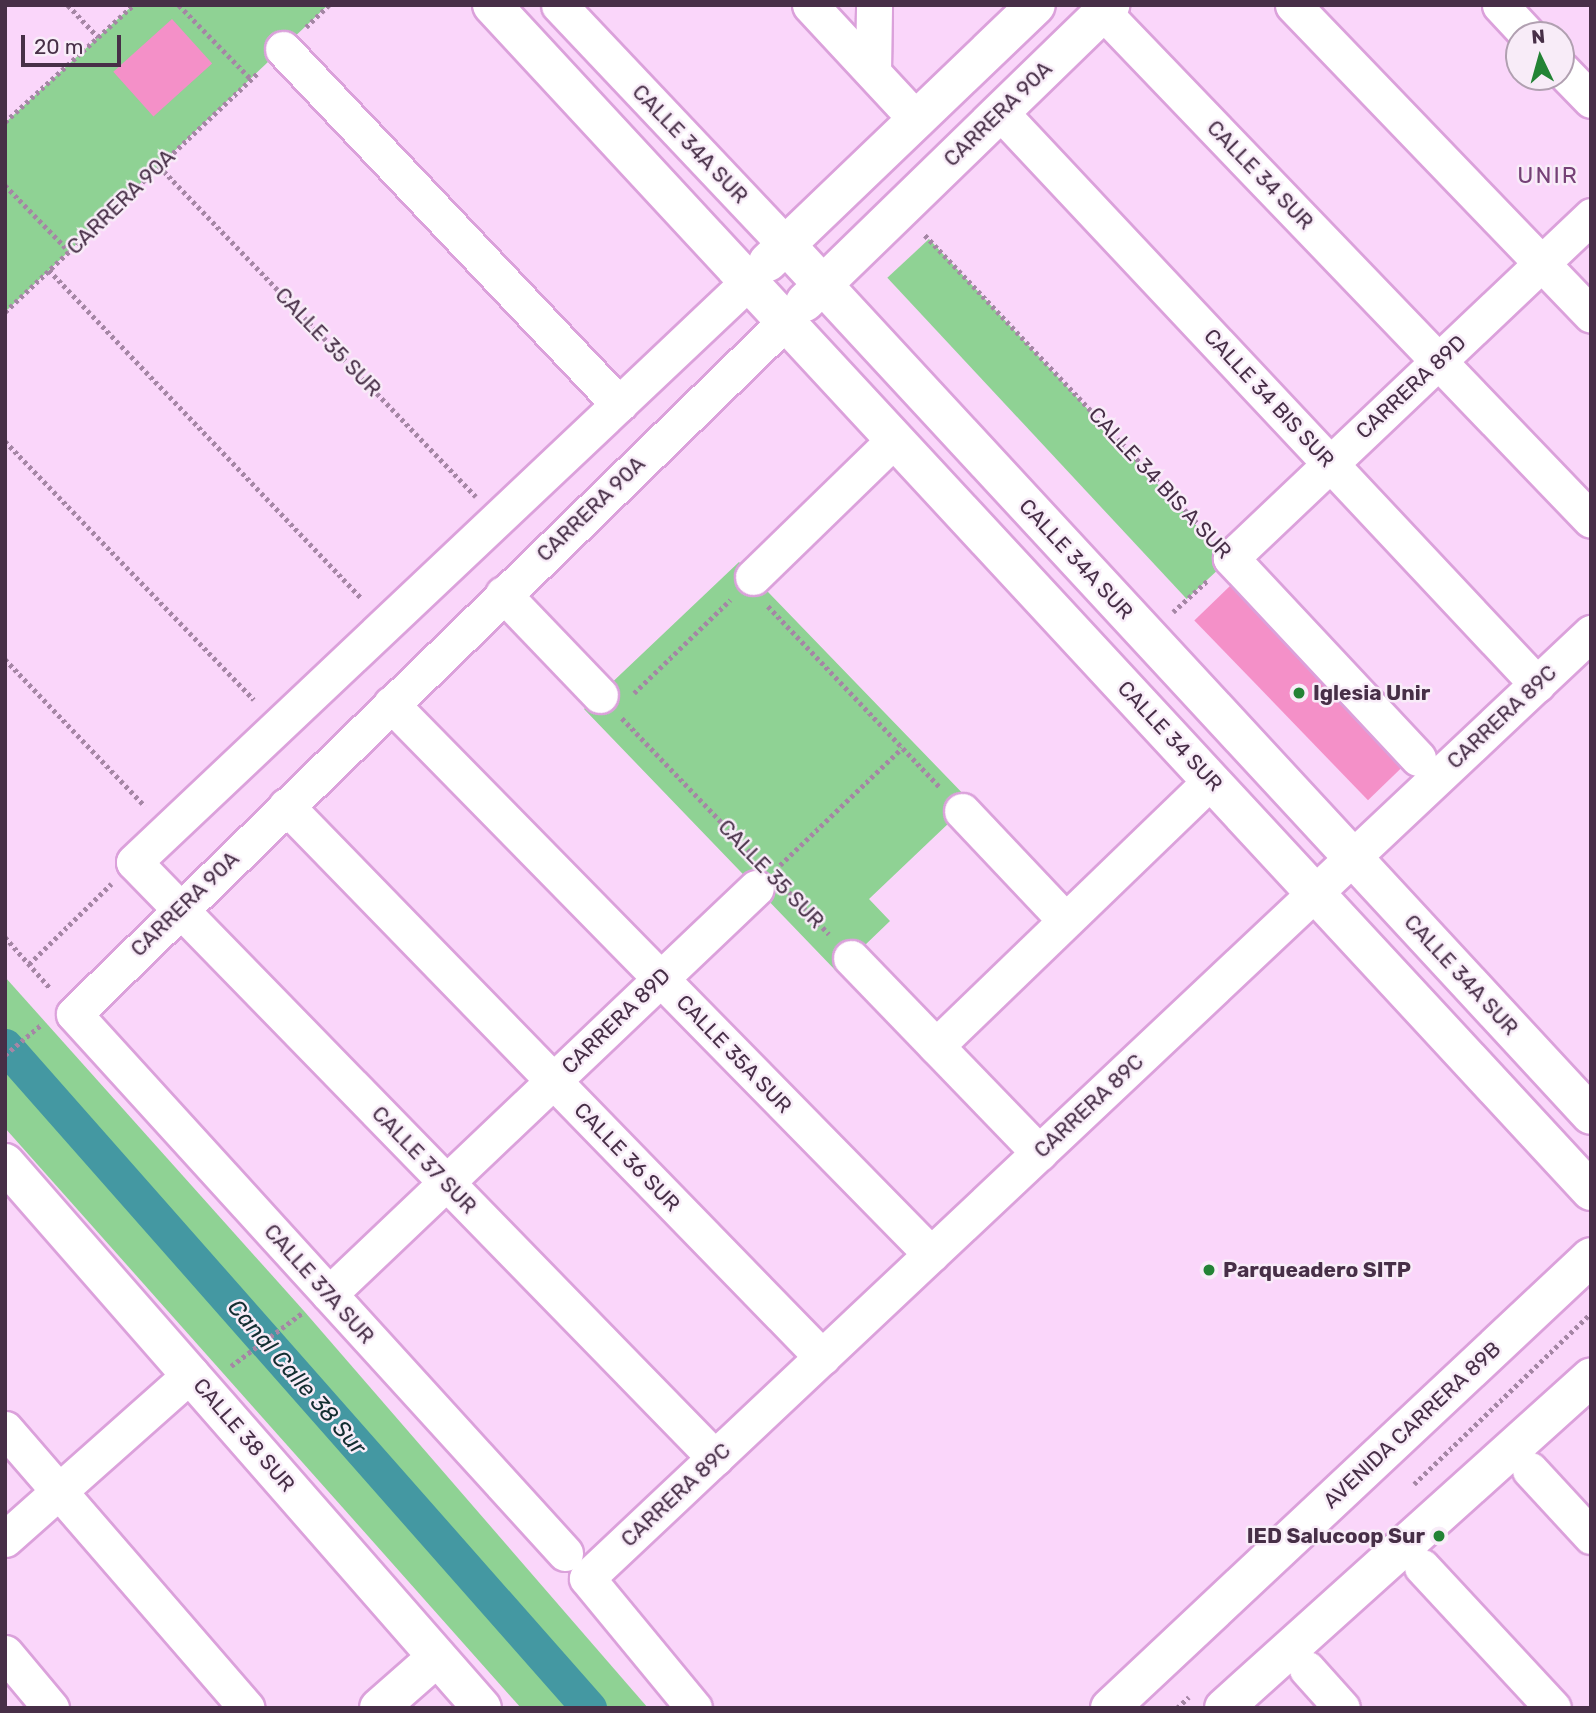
<!DOCTYPE html>
<html>
<head>
<meta charset="utf-8">
<style>
  body { margin:0 }
  #map { position:relative; width:1596px; height:1713px; overflow:hidden; background:#fad6fa; font-family:Rubik,sans-serif }
  div>[style] { position:absolute }
  [style*='--x'] { left:calc(var(--x)*1px); top:calc(var(--y)*1px); width:calc(var(--w)*1px); rotate:calc(var(--a)*1deg) }
  .green>* { inset:0; background:#8fd294; transform-origin:0 0 }
  .canal>* { height:35px; margin:-17.5px; padding:0 17.5px; transform-origin:17.5px; border-radius:17.5px; background:#4498a2 }
  .building>* { inset:0; background:#f490c8; transform-origin:0 0 }
  .path>* { height:4.5px; margin-top:-2.25px; transform-origin:0; background:repeating-linear-gradient(90deg,#a586a5 0 3.5px,transparent 0 7px) }
  .roads { filter:drop-shadow(2px 0 #dba1db) drop-shadow(-2px 0 #dba1db) drop-shadow(0 2px #dba1db) drop-shadow(0 -2px #dba1db) }
  .street>* { height:35px; margin:-17.5px; padding:0 17.5px; transform-origin:17.5px; border-radius:17.5px; background:#fff }
  .secondary>* { height:38px; margin:-19px; padding:0 19px; transform-origin:19px; border-radius:19px; background:#fff }
  .dots>* { width:19px; height:19px; translate:-50% -50%; box-sizing:border-box; border:4px solid #f8ecf8; border-radius:50% }
  span { translate:-50% -50%; white-space:nowrap; text-align:center; line-height:1.15; -webkit-text-stroke:5px #f8ecf8; paint-order:stroke }
  .street-label { font-size:21px; color:#472f47 }
  .poi-label { font-size:21px; color:#472f47; font-weight:700 }
  .left { translate:0 -50%; text-align:left }
  .right { translate:-100% -50%; text-align:right }
  .neighbourhood-label { font-size:23px; color:#754176; letter-spacing:2px }
  .water-label { font-size:23px; color:#132e31; font-style:italic }
  .frame { position:absolute; inset:0; border:7px solid #472f47; pointer-events:none }
  .north { position:absolute; left:1505px; top:21px; width:70px; height:70px; box-sizing:border-box; background:#f8ecf8; border:2px solid #b1a0b1; border-radius:50%; rotate:355deg; font-size:19px; font-weight:700; line-height:28px; text-align:center; color:#472f47 }
  .north::after { content:''; display:block; margin:auto; width:24px; height:32px; background:#238335; clip-path:polygon(50% 0,100% 100%,50% 72%,0 100%) }
  .scale { position:absolute; left:21px; top:35px; width:100px; height:32px; box-sizing:border-box; border:4px solid #472f47; border-top:0; padding-left:9px; font-size:21px; line-height:24px; white-space:nowrap; color:#472f47; -webkit-text-stroke:5px #f8ecf8; paint-order:stroke }
</style>
</head>
<body>
<div id="map">
  <div class="green">
    <i style="clip-path:polygon(133px 5px,328px 5px,5px 312px,5px 123px)"></i>
    <i style="left:929px;top:239px;width:439px;height:57px;rotate:47deg"></i>
    <i style="clip-path:polygon(739px 562px,971px 802px,869px 899px,890px 921px,837px 972px,584px 709px)"></i>
    <i style="clip-path:polygon(5px 977px,304px 1311px,648px 1708px,521px 1708px,5px 1128px)"></i>
  </div>
  <div class="canal">
    <i style="--x:5;--y:1046;--w:883;--a:48.58"></i>
  </div>
  <div class="building">
    <i style="left:172px;top:19px;width:60px;height:79px;rotate:48deg"></i>
    <i style="left:1231px;top:585px;width:250px;height:51px;rotate:46deg"></i>
  </div>
  <div class="path">
    <i style="--x:68;--y:5;--w:44;--a:46.8"></i>
    <i style="--x:179;--y:5;--w:103;--a:45.8"></i>
    <i style="--x:306;--y:27;--w:32;--a:-44"></i>
    <i style="--x:5;--y:122;--w:173;--a:-42.4"></i>
    <i style="--x:159;--y:166;--w:458;--a:46.2"></i>
    <i style="--x:5;--y:185;--w:92;--a:45.9"></i>
    <i style="--x:925;--y:235;--w:412;--a:46.6"></i>
    <i style="--x:49;--y:270;--w:454;--a:46.4"></i>
    <i style="--x:5;--y:312;--w:349;--a:-43.4"></i>
    <i style="--x:5;--y:441;--w:359;--a:46.1"></i>
    <i style="--x:768;--y:606;--w:250;--a:46.5"></i>
    <i style="--x:1173;--y:612;--w:47;--a:-42.4"></i>
    <i style="--x:5;--y:659;--w:203;--a:46.4"></i>
    <i style="--x:634;--y:693;--w:134;--a:-44.1"></i>
    <i style="--x:622;--y:718;--w:191;--a:46.3"></i>
    <i style="--x:780;--y:865;--w:169;--a:-43.8"></i>
    <i style="--x:789;--y:892;--w:58;--a:46.4"></i>
    <i style="--x:5;--y:937;--w:69;--a:48.5"></i>
    <i style="--x:29;--y:964;--w:115;--a:-44.3"></i>
    <i style="--x:5;--y:1055;--w:48;--a:-40"></i>
    <i style="--x:231;--y:1366;--w:89;--a:-36.7"></i>
    <i style="--x:1414;--y:1484;--w:246;--a:-44"></i>
    <i style="--x:1177;--y:1708;--w:16;--a:-43"></i>
  </div>
  <div class="roads">
    <div class="street">
      <i style="--x:559;--y:5;--w:330;--a:46.6"></i>
      <i style="--x:810;--y:5;--w:157;--a:47.1"></i>
      <i style="--x:1293;--y:5;--w:430;--a:46.1"></i>
      <i style="--x:1500;--y:5;--w:41;--a:47"></i>
      <i style="--x:1103;--y:12;--w:704;--a:46.15"></i>
      <i style="--x:283;--y:49;--w:489;--a:46.6"></i>
      <i style="--x:1561;--y:69;--w:43;--a:45.9"></i>
      <i style="--x:873;--y:72;--w:67;--a:-89.1"></i>
      <i style="--x:1000;--y:112;--w:785;--a:46.81"></i>
      <i style="--x:753;--y:577;--w:198;--a:-44.2"></i>
      <i style="--x:503;--y:594;--w:140;--a:46.2"></i>
      <i style="--x:391;--y:704;--w:771;--a:45.53"></i>
      <i style="--x:1418;--y:758;--w:274;--a:-133.1"></i>
      <i style="--x:1231;--y:558;--w:497;--a:-43.5"></i>
      <i style="--x:286;--y:806;--w:769;--a:45.79"></i>
      <i style="--x:962;--y:811;--w:150;--a:46.6"></i>
      <i style="--x:851;--y:958;--w:271;--a:46"></i>
      <i style="--x:936;--y:1046;--w:383;--a:-44"></i>
      <i style="--x:329;--y:1294;--w:589;--a:-43.56"></i>
      <i style="--x:5;--y:1429;--w:369;--a:49.1"></i>
      <i style="--x:715;--y:1458;--w:832;--a:-134.27"></i>
      <i style="--x:134;--y:862;--w:846;--a:-43.37"></i>
      <i style="--x:1530;--y:1470;--w:90;--a:47.3"></i>
      <i style="--x:5;--y:1539;--w:249;--a:-41.6"></i>
      <i style="--x:565;--y:1553;--w:729;--a:-132.33"></i>
      <i style="--x:74;--y:1014;--w:994;--a:-44.23"></i>
      <i style="--x:1422;--y:1567;--w:192;--a:47.1"></i>
      <i style="--x:5;--y:1653;--w:72;--a:50.1"></i>
      <i style="--x:1307;--y:1669;--w:52;--a:48.1"></i>
      <i style="--x:694;--y:1708;--w:168;--a:-129.5"></i>
      <i style="--x:587;--y:1578;--w:1379;--a:-43.27"></i>
    </div>
    <div class="secondary">
      <i style="--x:492;--y:5;--w:1617;--a:47.18"></i>
      <i style="--x:786;--y:245;--w:1185;--a:47.22"></i>
      <i style="--x:768;--y:262;--w:371;--a:-43.8"></i>
      <i style="--x:805;--y:302;--w:426;--a:-44.2"></i>
      <i style="--x:5;--y:1163;--w:724;--a:48.81"></i>
      <i style="--x:379;--y:1708;--w:77;--a:-41.3"></i>
      <i style="--x:1110;--y:1708;--w:659;--a:-43.16"></i>
      <i style="--x:1224;--y:1708;--w:494;--a:-42"></i>
    </div>
  </div>
  <div class="dots">
    <i style="left:1299px;top:693px;background:#238335"></i>
    <i style="left:1209px;top:1270px;background:#238335"></i>
    <i style="left:1439px;top:1536px;background:#238335"></i>
  </div>
  <div class="street-label">
    <span style="left:998px;top:114px;rotate:-44deg">CARRERA 90A</span>
    <span style="left:690px;top:144px;rotate:46deg">CALLE 34A SUR</span>
    <span style="left:1260px;top:175px;rotate:46deg">CALLE 34 SUR</span>
    <span style="left:121px;top:202px;rotate:-44deg">CARRERA 90A</span>
    <span style="left:328px;top:342px;rotate:46deg">CALLE 35 SUR</span>
    <span style="left:1411px;top:387px;rotate:-43deg">CARRERA 89D</span>
    <span style="left:1269px;top:398px;rotate:47deg">CALLE 34 BIS SUR</span>
    <span style="left:1160px;top:483px;rotate:47deg">CALLE 34 BIS A SUR</span>
    <span style="left:591px;top:509px;rotate:-44deg">CARRERA 90A</span>
    <span style="left:1076px;top:559px;rotate:47deg">CALLE 34A SUR</span>
    <span style="left:1502px;top:717px;rotate:-43deg">CARRERA 89C</span>
    <span style="left:1170px;top:736px;rotate:47deg">CALLE 34 SUR</span>
    <span style="left:771px;top:874px;rotate:46deg">CALLE 35 SUR</span>
    <span style="left:185px;top:904px;rotate:-44deg">CARRERA 90A</span>
    <span style="left:1461px;top:975px;rotate:47deg">CALLE 34A SUR</span>
    <span style="left:616px;top:1021px;rotate:-44deg">CARRERA 89D</span>
    <span style="left:734px;top:1054px;rotate:46deg">CALLE 35A SUR</span>
    <span style="left:1089px;top:1106px;rotate:-43deg">CARRERA 89C</span>
    <span style="left:627px;top:1157px;rotate:46deg">CALLE 36 SUR</span>
    <span style="left:424px;top:1160px;rotate:46deg">CALLE 37 SUR</span>
    <span style="left:319px;top:1284px;rotate:48deg">CALLE 37A SUR</span>
    <span style="left:1412px;top:1425px;rotate:-43deg">AVENIDA CARRERA 89B</span>
    <span style="left:244px;top:1435px;rotate:49deg">CALLE 38 SUR</span>
    <span style="left:676px;top:1495px;rotate:-43deg">CARRERA 89C</span>
  </div>
  <div class="poi-label">
    <span class="left" style="left:1313px;top:693px">Iglesia Unir</span>
    <span class="left" style="left:1223px;top:1270px">Parqueadero SITP</span>
    <span class="right" style="left:1425px;top:1536px">IED Salucoop Sur</span>
  </div>
  <div class="neighbourhood-label">
    <span style="left:1548px;top:175px">UNIR</span>
  </div>
  <div class="water-label">
    <span style="left:297px;top:1377px;rotate:49deg">Canal Calle 38 Sur</span>
  </div>
  <div class="frame"></div>
  <div class="north">N</div>
  <div class="scale">20 m</div>
</div>
</body>
</html>
